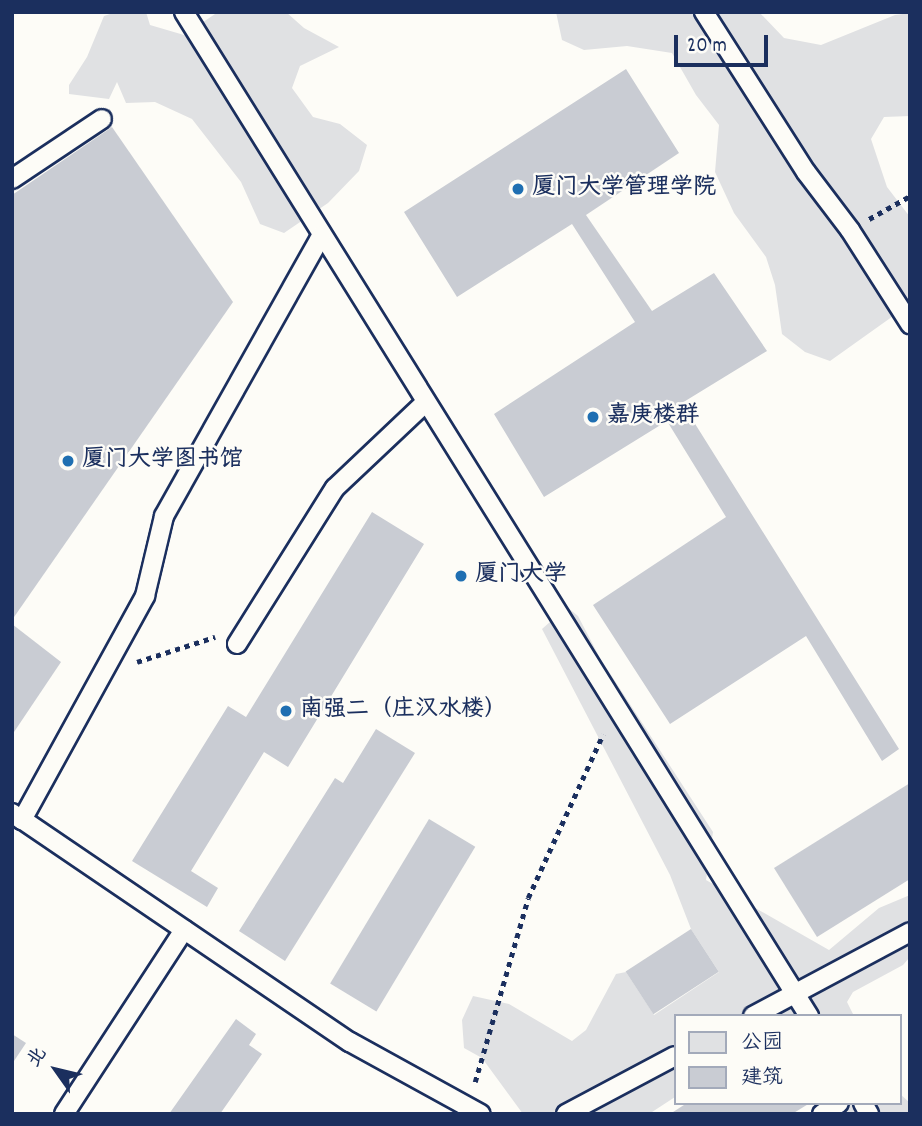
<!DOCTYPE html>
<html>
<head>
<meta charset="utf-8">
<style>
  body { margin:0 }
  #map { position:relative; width:922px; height:1126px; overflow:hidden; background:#fdfcf7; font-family:Dekko,"LXGW WenKai TC",sans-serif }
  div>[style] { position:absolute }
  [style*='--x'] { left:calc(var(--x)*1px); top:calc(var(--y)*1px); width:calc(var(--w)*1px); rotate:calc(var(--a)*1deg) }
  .green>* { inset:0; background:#e0e1e3 }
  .building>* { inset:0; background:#c9ccd3; transform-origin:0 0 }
  .path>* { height:4.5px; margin-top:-2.25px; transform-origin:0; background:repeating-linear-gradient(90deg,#1b2f5e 0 5px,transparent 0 10px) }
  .roads { filter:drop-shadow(2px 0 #1b2f5e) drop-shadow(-2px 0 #1b2f5e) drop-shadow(0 2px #1b2f5e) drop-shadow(0 -2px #1b2f5e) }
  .service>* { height:18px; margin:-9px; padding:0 9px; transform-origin:9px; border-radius:9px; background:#fdfcf7 }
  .dots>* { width:19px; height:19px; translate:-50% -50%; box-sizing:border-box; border:4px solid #fdfcf7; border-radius:50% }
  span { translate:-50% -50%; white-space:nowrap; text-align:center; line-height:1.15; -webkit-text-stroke:5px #fdfcf7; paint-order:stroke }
  .poi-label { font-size:23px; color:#1b2f5e; font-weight:700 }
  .left { translate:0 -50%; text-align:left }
  .frame { position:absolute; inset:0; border:14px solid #1b2f5e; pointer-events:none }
  .legend { position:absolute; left:674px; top:1014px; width:228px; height:91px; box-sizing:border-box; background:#fdfcf7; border:2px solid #a3aaba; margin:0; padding:9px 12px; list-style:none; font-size:21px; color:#1b2f5e }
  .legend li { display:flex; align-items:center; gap:14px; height:35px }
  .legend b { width:35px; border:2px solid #a3aaba }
  .north { position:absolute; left:21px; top:1035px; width:70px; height:70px; -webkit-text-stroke:5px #fdfcf7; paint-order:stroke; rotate:304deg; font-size:19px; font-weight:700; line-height:28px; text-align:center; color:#1b2f5e }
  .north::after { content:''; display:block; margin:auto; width:24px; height:32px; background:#1b2f5e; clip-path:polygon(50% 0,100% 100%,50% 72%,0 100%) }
  .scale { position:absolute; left:674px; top:35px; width:94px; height:32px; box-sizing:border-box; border:4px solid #1b2f5e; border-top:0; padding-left:9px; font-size:21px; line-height:24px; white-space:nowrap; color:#1b2f5e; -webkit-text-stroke:5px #fdfcf7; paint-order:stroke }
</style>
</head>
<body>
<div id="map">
  <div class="green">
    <i style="clip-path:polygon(116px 12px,146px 12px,150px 25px,184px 35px,218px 12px,286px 12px,304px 28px,339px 47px,300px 66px,292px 88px,313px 117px,340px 124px,367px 145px,359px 171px,328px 203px,284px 233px,260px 224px,241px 182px,192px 119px,155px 102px,126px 103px,117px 82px,109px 99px,69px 94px,69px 85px,87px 57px,104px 16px)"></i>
    <i style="clip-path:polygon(556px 12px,759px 12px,784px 38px,821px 45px,895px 15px,910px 13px,910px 116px,884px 117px,871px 139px,887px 187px,910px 217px,910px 304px,830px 361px,805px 352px,782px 334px,775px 285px,766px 257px,734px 213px,715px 172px,719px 125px,696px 95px,672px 53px,627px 46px,584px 50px,562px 40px)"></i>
    <i style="clip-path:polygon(567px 607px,578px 616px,600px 658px,713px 832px,706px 880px,829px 950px,879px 908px,910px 895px,910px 957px,903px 965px,853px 992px,847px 1002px,854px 1016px,675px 1016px,675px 1097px,649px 1114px,523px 1114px,482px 1058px,464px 1048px,462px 1020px,473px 996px,509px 1004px,572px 1041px,586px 1030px,616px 974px,626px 972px,654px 1015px,719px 972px,691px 929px,670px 875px,542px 629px)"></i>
    <i style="clip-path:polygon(899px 1093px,910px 1103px,910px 1114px,822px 1114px,827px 1103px,899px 1103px)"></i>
  </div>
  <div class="building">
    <i style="clip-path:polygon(626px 69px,679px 153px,586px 215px,652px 311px,714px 273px,767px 351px,682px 403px,899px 749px,882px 761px,806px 636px,670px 724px,593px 605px,726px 517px,667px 421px,544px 497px,494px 414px,635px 322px,572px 224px,457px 297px,404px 212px)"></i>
    <i style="clip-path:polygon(112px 127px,233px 302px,12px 620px,12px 195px)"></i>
    <i style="clip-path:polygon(372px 512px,424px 544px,288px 767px,264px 752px,191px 871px,218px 888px,207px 907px,132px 861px,228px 706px,246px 717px)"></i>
    <i style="clip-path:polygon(12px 624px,61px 662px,12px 735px)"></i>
    <i style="clip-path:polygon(376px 729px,415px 753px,285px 961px,239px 931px,335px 778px,343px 783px)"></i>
    <i style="clip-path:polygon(910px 783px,910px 879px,817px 937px,774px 868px)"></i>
    <i style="left:429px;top:819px;width:54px;height:192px;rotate:31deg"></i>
    <i style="left:691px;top:929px;width:51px;height:78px;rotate:57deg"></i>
    <i style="clip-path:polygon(236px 1019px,256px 1034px,249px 1045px,262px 1054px,220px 1114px,169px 1114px)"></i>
    <i style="clip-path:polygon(12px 1034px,26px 1043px,12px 1064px)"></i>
    <i style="clip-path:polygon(687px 1103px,810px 1103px,792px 1114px,670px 1114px)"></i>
  </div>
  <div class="path">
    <i style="--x:869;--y:219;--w:47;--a:-29.3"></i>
    <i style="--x:137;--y:662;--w:82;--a:-17.8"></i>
    <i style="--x:475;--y:1082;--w:191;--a:-73.9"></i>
    <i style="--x:528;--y:898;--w:180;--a:-65.4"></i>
  </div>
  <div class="roads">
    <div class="service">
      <i style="--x:184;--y:12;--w:1183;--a:58.1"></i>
      <i style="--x:704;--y:12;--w:190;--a:57.5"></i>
      <i style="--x:806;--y:172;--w:73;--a:52.8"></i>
      <i style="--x:850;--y:230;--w:112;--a:57.4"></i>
      <i style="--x:12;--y:179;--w:108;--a:-33.7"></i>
      <i style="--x:237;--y:644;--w:184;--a:-57.9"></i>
      <i style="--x:335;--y:488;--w:125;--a:-43.4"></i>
      <i style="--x:12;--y:813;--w:12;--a:35"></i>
      <i style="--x:22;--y:820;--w:256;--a:-61.2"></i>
      <i style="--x:145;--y:596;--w:82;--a:-76.6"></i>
      <i style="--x:164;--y:516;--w:322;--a:-60.7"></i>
      <i style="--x:17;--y:816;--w:402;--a:34.2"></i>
      <i style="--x:350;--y:1042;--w:149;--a:28.8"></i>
      <i style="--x:753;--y:1016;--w:178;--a:-28.1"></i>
      <i style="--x:863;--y:1103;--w:13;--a:61"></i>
      <i style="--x:64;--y:1114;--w:220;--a:-56.9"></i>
      <i style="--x:566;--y:1114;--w:123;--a:-28"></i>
      <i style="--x:822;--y:1114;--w:20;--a:-33"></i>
    </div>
  </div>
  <div class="dots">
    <i style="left:518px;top:189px;background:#1f6fb2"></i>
    <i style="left:593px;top:417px;background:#1f6fb2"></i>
    <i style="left:68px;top:461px;background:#1f6fb2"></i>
    <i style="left:461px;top:576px;background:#1f6fb2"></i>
    <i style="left:286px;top:711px;background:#1f6fb2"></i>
  </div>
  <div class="poi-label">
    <span class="left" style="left:532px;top:189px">厦门大学管理学院</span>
    <span class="left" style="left:607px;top:417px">嘉庚楼群</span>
    <span class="left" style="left:82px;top:461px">厦门大学图书馆</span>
    <span class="left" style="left:475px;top:576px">厦门大学</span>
    <span class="left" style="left:300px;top:711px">南强二（庄汉水楼）</span>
  </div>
  <div class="frame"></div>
  <ul class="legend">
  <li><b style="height:19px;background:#e0e1e3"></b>公园</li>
  <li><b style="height:19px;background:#c9ccd3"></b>建筑</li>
  </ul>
  <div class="north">北</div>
  <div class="scale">20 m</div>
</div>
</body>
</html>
